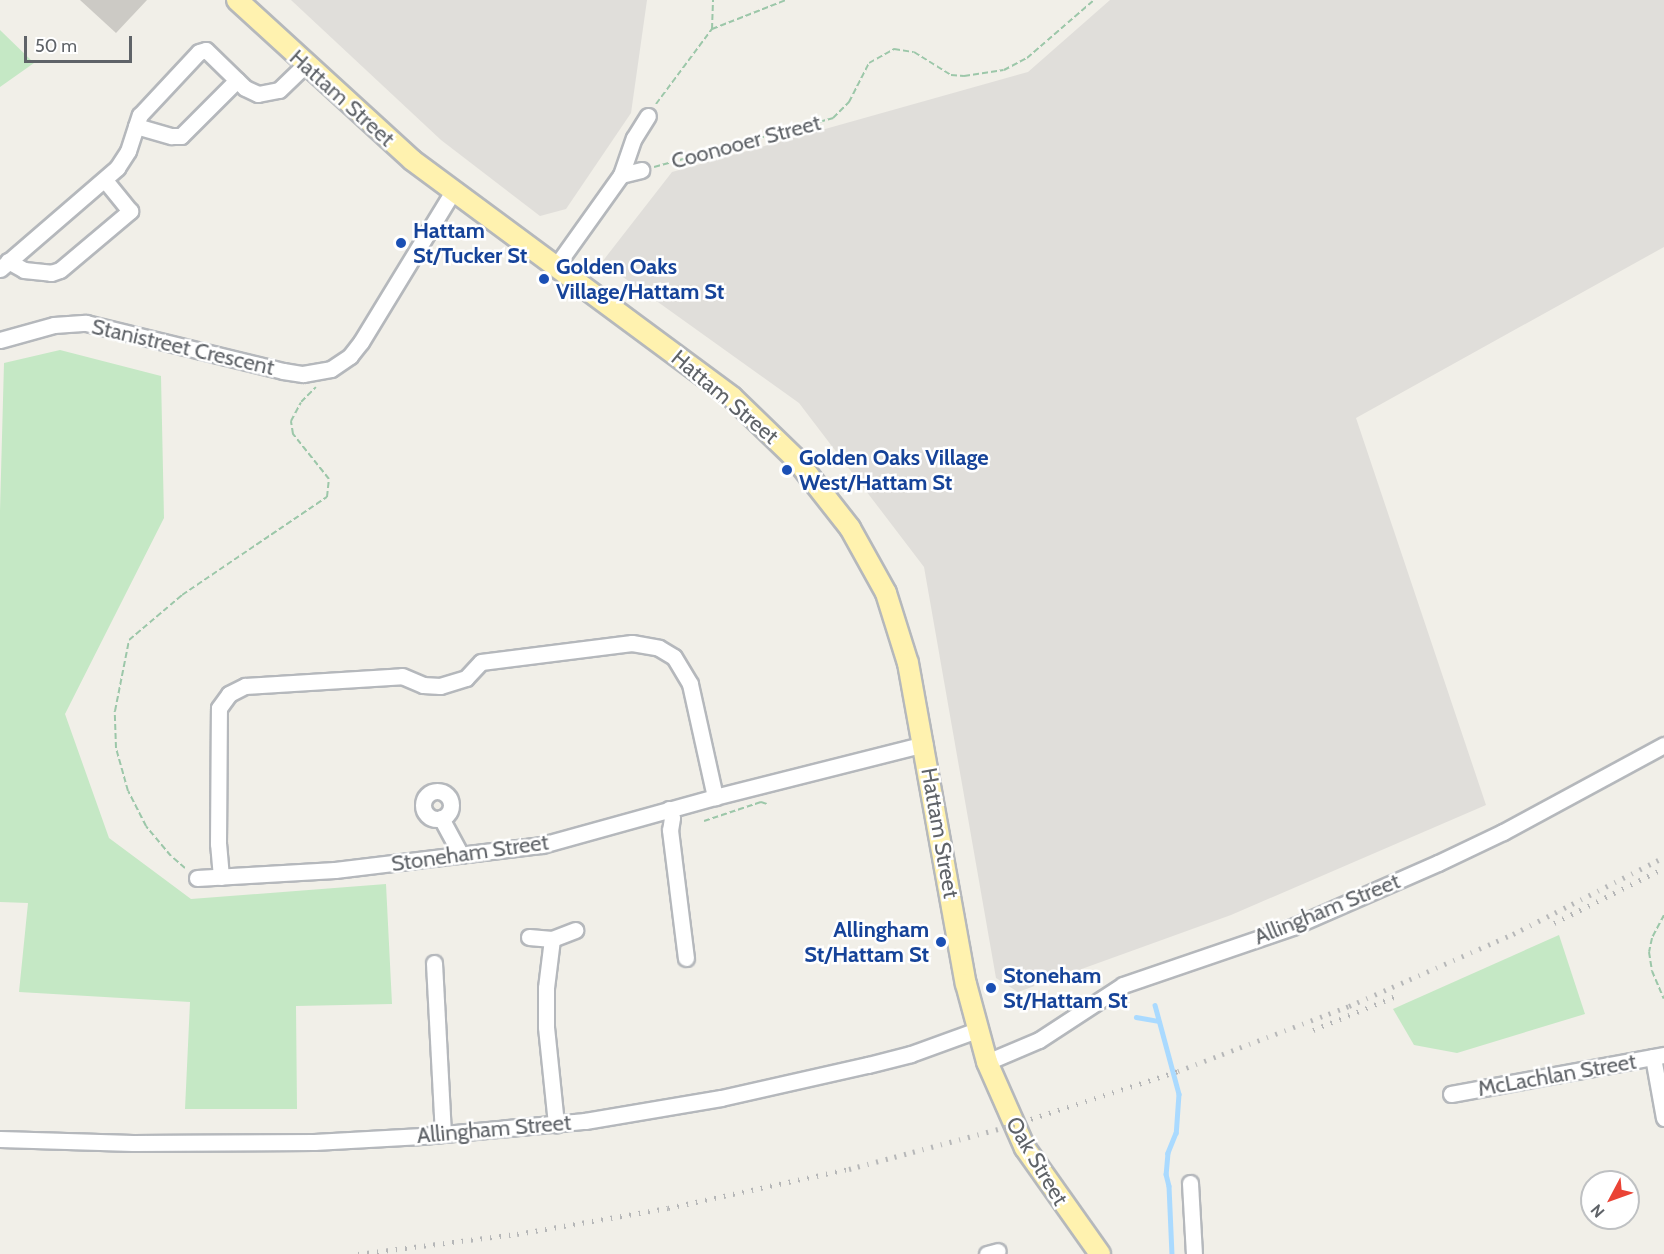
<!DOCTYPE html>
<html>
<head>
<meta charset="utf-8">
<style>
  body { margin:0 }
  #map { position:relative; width:1664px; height:1254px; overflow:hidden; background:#f1efe8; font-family:Cabin,sans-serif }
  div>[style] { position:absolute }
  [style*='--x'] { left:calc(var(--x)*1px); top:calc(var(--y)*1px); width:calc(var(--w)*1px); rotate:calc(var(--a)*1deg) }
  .industrial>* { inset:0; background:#e0deda }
  .green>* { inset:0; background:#c5e8c5 }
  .stream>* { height:4.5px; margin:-2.25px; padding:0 2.25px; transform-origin:2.25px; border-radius:2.25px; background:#aadaff }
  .building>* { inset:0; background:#cccac5 }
  .path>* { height:2px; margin-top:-1px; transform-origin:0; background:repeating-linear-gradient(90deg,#9cc7a9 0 6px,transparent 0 9px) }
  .roads { filter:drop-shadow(2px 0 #b5b8bc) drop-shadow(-2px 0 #b5b8bc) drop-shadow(0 2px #b5b8bc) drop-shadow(0 -2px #b5b8bc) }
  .minor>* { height:15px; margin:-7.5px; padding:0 7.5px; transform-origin:7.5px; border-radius:7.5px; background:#fff }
  .minor>.ring { margin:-7.5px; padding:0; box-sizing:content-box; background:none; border:15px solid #fff; border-radius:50% }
  .major>* { height:20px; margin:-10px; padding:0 10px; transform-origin:10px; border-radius:10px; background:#fff2af }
  .rail>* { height:4.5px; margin-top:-2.25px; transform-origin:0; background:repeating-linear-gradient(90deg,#b6b7b8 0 1.5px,transparent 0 9.5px) }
  .dots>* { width:16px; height:16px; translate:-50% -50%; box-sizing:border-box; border:3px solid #fff; border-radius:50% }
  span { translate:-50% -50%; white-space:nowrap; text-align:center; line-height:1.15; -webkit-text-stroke:5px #fff; paint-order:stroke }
  .street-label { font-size:22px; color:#5f6368 }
  .transit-label { font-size:22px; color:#164399; font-weight:700 }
  .left { translate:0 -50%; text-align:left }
  .right { translate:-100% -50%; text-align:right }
  .north { position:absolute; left:1580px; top:1170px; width:60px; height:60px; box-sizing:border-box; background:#fff; border:2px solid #bfc1c3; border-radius:50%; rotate:229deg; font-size:16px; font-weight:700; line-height:24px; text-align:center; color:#5f6368 }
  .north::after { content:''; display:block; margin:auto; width:21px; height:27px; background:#ea4335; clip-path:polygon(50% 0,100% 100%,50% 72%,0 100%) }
  .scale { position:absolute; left:24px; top:36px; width:108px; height:27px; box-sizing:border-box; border:3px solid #5f6368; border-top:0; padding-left:8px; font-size:18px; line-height:21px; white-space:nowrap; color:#5f6368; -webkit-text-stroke:4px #fff; paint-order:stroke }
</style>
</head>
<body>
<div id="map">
  <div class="industrial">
    <i style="clip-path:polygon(291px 0,647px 0,631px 113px,566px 209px,540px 216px,441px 140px)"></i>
    <i style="clip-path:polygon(1110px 0,1664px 0,1664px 247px,1356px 418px,1486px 805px,1231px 915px,1018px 992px,996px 978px,924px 567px,799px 403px,602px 262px,672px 172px,1028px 72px)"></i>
  </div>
  <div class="green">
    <i style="clip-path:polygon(0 30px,34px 63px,0 87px)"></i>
    <i style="clip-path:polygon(60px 350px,161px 376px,164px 518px,65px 714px,109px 838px,191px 899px,386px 884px,392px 1004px,296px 1006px,297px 1109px,185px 1109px,190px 1002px,19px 992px,28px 903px,0 902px,0 511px,4px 363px)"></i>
    <i style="clip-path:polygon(1559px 935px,1585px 1014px,1457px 1053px,1414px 1045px,1393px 1009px)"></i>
  </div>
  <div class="stream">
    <i style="--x:1155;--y:1005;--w:92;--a:74.9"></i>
    <i style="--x:1179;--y:1094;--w:39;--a:94"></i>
    <i style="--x:1176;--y:1133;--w:22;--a:112"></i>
    <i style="--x:1168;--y:1153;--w:21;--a:95"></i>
    <i style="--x:1166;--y:1174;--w:12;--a:76"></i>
    <i style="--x:1169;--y:1186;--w:68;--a:87.5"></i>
    <i style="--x:1136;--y:1017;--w:22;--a:10"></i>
  </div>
  <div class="building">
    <i style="clip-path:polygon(80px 0,147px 0,116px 33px)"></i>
  </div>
  <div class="path">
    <i style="--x:712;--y:29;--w:79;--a:-21.4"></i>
    <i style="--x:656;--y:104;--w:94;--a:-53.3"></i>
    <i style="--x:712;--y:29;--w:29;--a:-88"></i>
    <i style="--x:654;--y:167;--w:186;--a:-15.3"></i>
    <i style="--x:833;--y:118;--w:23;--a:-45"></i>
    <i style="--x:849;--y:102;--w:44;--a:-62.9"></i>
    <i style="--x:869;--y:63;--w:29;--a:-29"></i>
    <i style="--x:894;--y:49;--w:20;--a:9"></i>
    <i style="--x:914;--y:52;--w:44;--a:31.9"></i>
    <i style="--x:951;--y:75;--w:13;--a:4"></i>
    <i style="--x:964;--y:76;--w:40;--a:-8.5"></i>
    <i style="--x:1004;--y:70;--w:26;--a:-28"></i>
    <i style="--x:1027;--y:58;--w:89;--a:-40.9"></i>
    <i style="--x:704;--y:821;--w:60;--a:-18.4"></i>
    <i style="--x:761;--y:802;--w:6;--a:18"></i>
    <i style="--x:185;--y:868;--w:18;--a:-139"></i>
    <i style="--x:171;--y:856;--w:39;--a:-130"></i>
    <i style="--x:146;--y:826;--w:39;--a:-117"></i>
    <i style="--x:128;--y:791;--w:45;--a:-105.6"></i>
    <i style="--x:116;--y:748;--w:37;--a:-92"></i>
    <i style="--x:115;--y:711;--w:72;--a:-78.8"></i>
    <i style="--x:129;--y:640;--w:70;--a:-40.3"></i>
    <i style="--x:182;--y:595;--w:175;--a:-34.1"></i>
    <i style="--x:327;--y:497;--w:18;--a:-84"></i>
    <i style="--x:329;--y:479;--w:58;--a:-128.7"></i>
    <i style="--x:293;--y:434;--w:13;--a:-99"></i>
    <i style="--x:291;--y:421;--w:21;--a:-62"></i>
    <i style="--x:301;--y:402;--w:21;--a:-45"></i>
    <i style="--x:1664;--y:915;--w:26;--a:118"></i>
    <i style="--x:1652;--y:938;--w:14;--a:102"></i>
    <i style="--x:1649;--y:952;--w:19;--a:81"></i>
    <i style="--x:1652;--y:971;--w:30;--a:67"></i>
  </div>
  <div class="roads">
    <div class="minor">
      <i style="--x:136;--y:126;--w:37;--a:16"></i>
      <i style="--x:172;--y:136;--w:9;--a:0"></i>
      <i style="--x:181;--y:136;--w:79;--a:-45"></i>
      <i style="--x:621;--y:175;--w:21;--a:-14"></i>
      <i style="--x:8;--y:261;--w:18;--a:29"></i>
      <i style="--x:24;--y:270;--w:27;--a:6"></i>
      <i style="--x:51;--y:273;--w:9;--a:-18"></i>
      <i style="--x:60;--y:270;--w:92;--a:-40.1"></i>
      <i style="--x:130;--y:211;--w:40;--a:-129"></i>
      <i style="--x:556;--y:266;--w:112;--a:-54.5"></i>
      <i style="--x:621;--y:175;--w:39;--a:-71"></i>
      <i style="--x:634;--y:138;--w:26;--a:-58"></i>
      <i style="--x:0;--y:269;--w:155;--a:-40.8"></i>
      <i style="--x:117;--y:168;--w:20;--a:-57"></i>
      <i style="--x:128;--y:151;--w:38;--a:-72"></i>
      <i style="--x:140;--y:115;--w:86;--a:-46.9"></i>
      <i style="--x:199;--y:52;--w:7;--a:-16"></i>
      <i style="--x:206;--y:50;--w:54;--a:44.3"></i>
      <i style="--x:245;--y:88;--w:14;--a:25"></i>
      <i style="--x:258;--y:94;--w:21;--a:-11"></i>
      <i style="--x:279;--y:90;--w:36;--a:-44"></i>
      <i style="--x:0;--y:340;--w:56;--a:-15.5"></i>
      <i style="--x:54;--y:325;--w:32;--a:-4"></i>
      <i style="--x:86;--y:323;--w:203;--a:13.7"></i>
      <i style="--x:283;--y:371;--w:20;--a:9"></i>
      <i style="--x:303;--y:374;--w:28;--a:-10"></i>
      <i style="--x:331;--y:369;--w:23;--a:-34"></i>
      <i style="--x:350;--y:356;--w:18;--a:-52"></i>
      <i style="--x:361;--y:342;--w:177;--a:-58.6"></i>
      <i class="ring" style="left:423px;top:791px;width:13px;height:13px"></i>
      <i style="--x:669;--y:809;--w:9;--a:72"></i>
      <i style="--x:672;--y:818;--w:12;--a:99"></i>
      <i style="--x:670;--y:830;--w:129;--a:82.9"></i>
      <i style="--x:441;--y:818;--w:42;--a:61.6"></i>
      <i style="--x:221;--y:877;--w:33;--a:-95"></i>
      <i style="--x:218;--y:844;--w:136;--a:-89.6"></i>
      <i style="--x:219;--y:708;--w:17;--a:-54"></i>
      <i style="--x:229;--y:694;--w:18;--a:-27"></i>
      <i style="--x:245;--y:686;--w:157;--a:-3.6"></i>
      <i style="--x:402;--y:676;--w:23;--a:23"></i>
      <i style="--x:423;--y:685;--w:17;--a:3"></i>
      <i style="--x:440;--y:686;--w:27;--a:-17"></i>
      <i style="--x:466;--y:678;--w:22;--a:-47"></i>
      <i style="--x:481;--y:662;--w:152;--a:-7.2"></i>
      <i style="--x:632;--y:643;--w:27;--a:10"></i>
      <i style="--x:659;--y:648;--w:17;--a:31"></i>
      <i style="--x:674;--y:657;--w:31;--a:59"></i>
      <i style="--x:690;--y:684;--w:116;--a:77.5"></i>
      <i style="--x:197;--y:878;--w:138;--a:-3.3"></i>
      <i style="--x:335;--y:870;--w:209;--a:-6.9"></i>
      <i style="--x:542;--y:845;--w:180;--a:-15.5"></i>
      <i style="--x:715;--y:797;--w:216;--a:-14.2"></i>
      <i style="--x:529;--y:937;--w:23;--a:5"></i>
      <i style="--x:552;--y:939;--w:25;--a:-21"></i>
      <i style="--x:552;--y:939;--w:49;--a:97"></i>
      <i style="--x:546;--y:988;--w:39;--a:90"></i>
      <i style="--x:546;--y:1027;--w:98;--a:84.1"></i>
      <i style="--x:434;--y:963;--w:171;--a:87"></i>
      <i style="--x:1653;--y:1057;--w:62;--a:79.8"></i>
      <i style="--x:987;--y:1062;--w:56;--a:-22.9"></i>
      <i style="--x:1039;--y:1040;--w:100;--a:-33.2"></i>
      <i style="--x:1123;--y:985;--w:179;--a:-18.9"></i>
      <i style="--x:1292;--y:927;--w:159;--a:-23.7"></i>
      <i style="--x:1438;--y:863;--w:72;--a:-25.5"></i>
      <i style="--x:1503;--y:832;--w:183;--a:-28.4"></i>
      <i style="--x:1451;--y:1094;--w:217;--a:-10.4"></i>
      <i style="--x:0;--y:1139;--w:133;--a:1.7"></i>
      <i style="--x:133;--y:1143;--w:181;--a:-0.3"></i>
      <i style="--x:314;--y:1142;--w:108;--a:-3.2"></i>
      <i style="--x:422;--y:1136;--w:164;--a:-5.3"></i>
      <i style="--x:585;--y:1121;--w:138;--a:-9.6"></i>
      <i style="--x:721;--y:1098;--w:151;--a:-12.7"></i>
      <i style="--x:868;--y:1065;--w:44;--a:-14.3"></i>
      <i style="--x:911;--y:1054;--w:70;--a:-20"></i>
      <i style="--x:1190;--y:1183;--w:71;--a:86.8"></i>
      <i style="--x:987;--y:1254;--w:11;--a:-15"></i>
    </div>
    <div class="major">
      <i style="--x:237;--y:0;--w:237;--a:42.4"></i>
      <i style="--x:412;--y:160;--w:398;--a:36.5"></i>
      <i style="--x:732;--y:397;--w:88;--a:44.1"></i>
      <i style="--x:795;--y:458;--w:89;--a:51.8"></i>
      <i style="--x:850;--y:528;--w:74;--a:61"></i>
      <i style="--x:886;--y:593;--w:73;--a:72.6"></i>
      <i style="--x:908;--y:663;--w:326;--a:79.8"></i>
      <i style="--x:966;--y:984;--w:81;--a:74.9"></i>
      <i style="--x:987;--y:1062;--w:94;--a:66.2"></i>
      <i style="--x:1025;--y:1148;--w:130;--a:54.7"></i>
    </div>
  </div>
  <div class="rail">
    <i style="--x:1554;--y:923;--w:123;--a:-26.6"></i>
    <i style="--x:1313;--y:1030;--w:90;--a:-22.3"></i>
    <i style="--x:358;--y:1254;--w:160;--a:-7.2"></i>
    <i style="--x:517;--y:1234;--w:153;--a:-9.8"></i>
    <i style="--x:668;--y:1208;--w:185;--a:-12.2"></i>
    <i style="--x:849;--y:1169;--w:170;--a:-15"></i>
    <i style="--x:1013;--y:1125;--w:174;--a:-18.1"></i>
    <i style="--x:1178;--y:1071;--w:183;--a:-20.8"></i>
    <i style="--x:1349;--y:1006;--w:179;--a:-23.7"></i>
    <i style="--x:1513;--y:934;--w:169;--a:-27"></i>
  </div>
  <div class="dots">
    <i style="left:401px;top:243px;background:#1a4fb4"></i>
    <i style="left:544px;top:279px;background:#1a4fb4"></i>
    <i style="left:787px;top:470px;background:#1a4fb4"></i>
    <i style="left:941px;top:942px;background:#1a4fb4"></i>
    <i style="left:991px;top:988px;background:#1a4fb4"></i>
  </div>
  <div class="street-label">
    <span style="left:342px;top:98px;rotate:42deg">Hattam Street</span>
    <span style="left:746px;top:142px;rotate:-15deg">Coonooer Street</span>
    <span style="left:183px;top:347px;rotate:13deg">Stanistreet Crescent</span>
    <span style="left:725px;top:397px;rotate:40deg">Hattam Street</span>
    <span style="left:940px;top:833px;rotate:80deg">Hattam Street</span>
    <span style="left:470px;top:853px;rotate:-8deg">Stoneham Street</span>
    <span style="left:1327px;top:909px;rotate:-22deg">Allingham Street</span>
    <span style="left:1557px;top:1075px;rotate:-10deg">McLachlan Street</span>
    <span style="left:494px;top:1129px;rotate:-5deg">Allingham Street</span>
    <span style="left:1037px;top:1161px;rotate:59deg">Oak Street</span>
  </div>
  <div class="transit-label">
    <span class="left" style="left:413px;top:243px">Hattam<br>St/Tucker St</span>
    <span class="left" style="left:556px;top:279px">Golden Oaks<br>Village/Hattam St</span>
    <span class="left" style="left:799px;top:470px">Golden Oaks Village<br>West/Hattam St</span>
    <span class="right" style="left:929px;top:942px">Allingham<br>St/Hattam St</span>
    <span class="left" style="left:1003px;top:988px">Stoneham<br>St/Hattam St</span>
  </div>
  <div class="north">N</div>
  <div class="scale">50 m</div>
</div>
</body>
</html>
